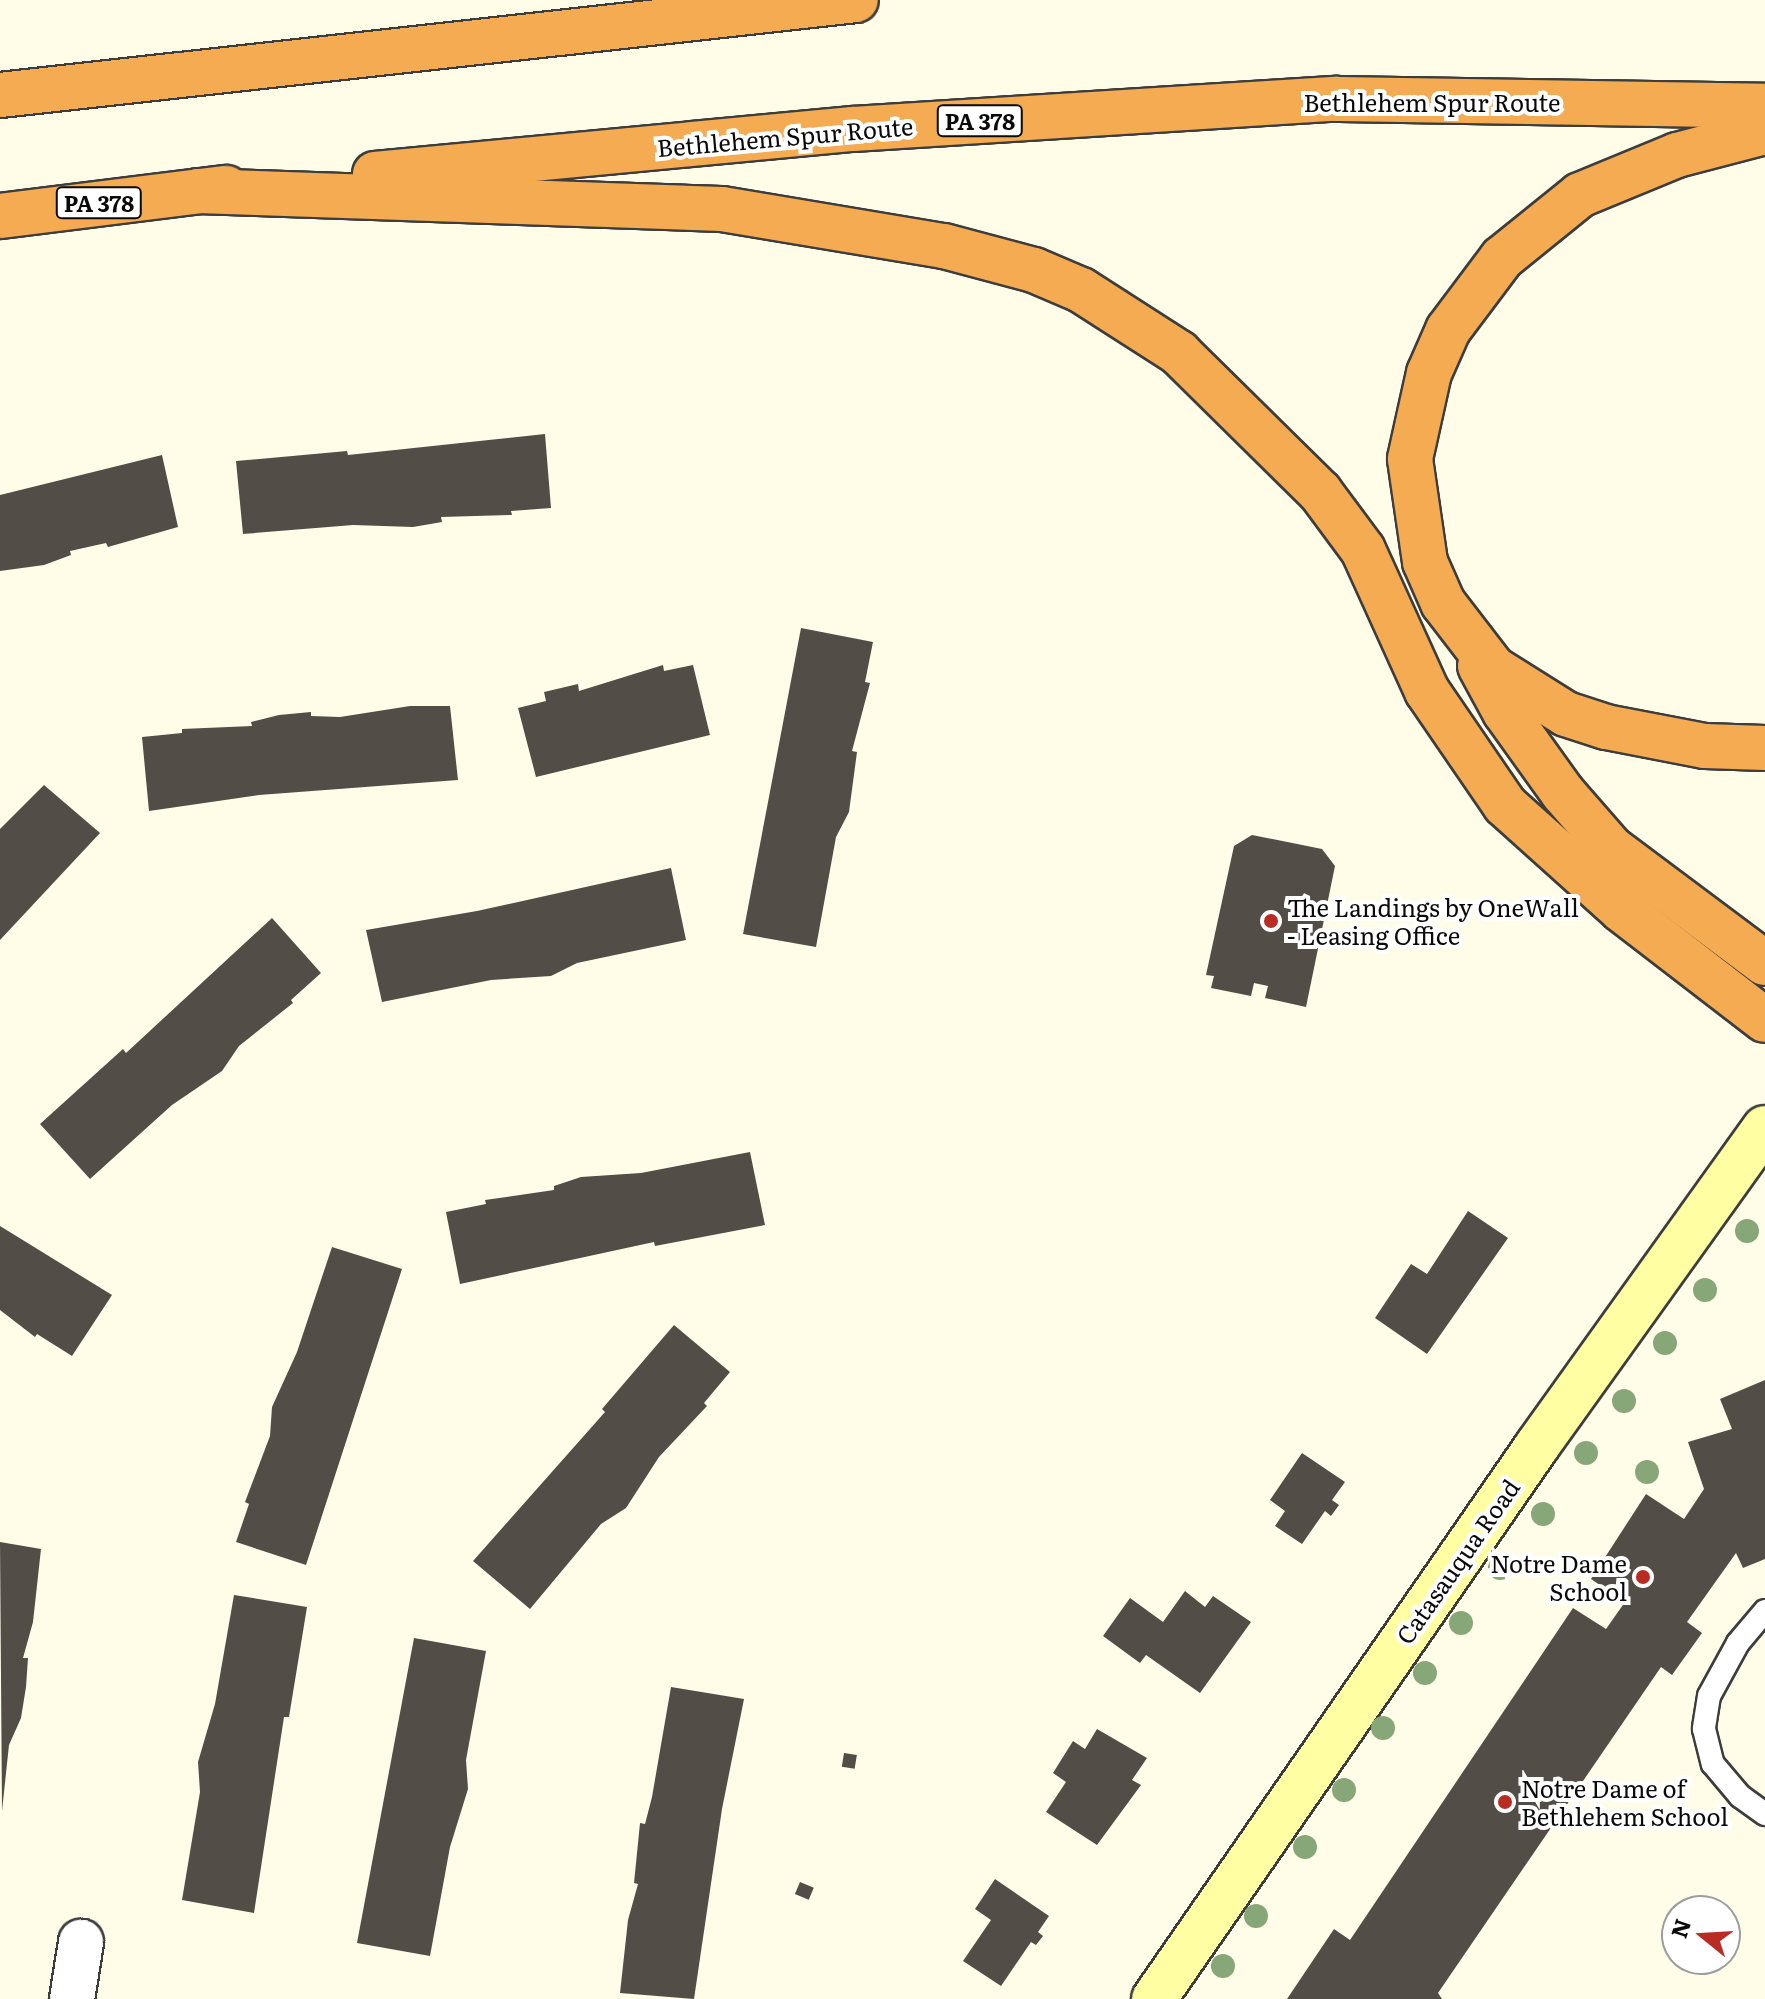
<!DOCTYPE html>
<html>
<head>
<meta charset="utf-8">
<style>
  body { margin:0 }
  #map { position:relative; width:1765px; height:1999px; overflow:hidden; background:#fffde8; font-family:Literata,serif }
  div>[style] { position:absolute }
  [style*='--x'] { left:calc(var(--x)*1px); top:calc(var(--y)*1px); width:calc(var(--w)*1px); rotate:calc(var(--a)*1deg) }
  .building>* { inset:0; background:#534d47; transform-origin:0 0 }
  .roads { filter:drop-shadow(2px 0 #3d3d3d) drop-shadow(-2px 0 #3d3d3d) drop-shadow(0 2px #3d3d3d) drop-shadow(0 -2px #3d3d3d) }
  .lane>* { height:22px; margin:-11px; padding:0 11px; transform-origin:11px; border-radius:11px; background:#fff }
  .street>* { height:44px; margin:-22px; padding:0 22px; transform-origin:22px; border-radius:22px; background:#fff }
  .secondary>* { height:44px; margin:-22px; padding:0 22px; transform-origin:22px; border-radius:22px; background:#fffea3 }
  .highway>* { height:44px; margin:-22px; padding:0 22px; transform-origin:22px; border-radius:22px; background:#f4ab51 }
  .trees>* { width:24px; height:24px; margin:-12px; border-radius:50%; background:#87a778 }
  .dots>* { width:22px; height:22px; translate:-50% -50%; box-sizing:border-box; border:4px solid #fff; border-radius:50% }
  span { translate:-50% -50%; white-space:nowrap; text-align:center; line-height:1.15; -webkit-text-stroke:8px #fff; paint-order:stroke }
  .shield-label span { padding:2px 6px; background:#fff; border:2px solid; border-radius:6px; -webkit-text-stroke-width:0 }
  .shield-label { font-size:22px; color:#0a0a0a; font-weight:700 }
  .street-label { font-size:24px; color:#0a0a0a }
  .poi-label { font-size:24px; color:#0a0a0a }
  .left { translate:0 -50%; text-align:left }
  .right { translate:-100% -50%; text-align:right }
  .north { position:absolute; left:1661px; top:1895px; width:80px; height:80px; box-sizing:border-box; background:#fff; border:2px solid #9d9d9d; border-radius:50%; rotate:288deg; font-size:22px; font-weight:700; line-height:32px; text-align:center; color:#0a0a0a }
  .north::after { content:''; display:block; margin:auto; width:28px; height:36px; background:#b92c24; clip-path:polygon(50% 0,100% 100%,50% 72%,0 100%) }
</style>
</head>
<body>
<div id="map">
  <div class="building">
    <i style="clip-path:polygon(545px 434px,551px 508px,511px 511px,512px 515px,441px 517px,442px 522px,413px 527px,353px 525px,243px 534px,236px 461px,347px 451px,348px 455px)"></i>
    <i style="clip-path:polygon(162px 455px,178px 527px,108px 547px,106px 543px,70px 551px,71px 555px,44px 565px,0 571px,0 495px)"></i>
    <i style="clip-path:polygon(801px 628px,873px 642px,865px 682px,870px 683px,852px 751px,857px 752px,849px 812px,836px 837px,816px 947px,743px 934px)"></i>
    <i style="clip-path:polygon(663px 665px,664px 671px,693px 665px,710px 735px,536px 777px,518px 708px,546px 701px,544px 692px,578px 684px,579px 691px)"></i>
    <i style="clip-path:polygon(410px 706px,450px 706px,458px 780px,259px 795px,149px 811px,142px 737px,182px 733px,182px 729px,252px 726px,251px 722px,279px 715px,311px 712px,311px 716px,340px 717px)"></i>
    <i style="clip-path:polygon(44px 785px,100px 833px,0 940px,0 829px)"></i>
    <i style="clip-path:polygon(1252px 835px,1322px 849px,1335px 866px,1306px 1007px,1265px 998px,1268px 986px,1254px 983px,1251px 996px,1211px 988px,1214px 976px,1206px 975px,1234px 846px)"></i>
    <i style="clip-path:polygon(671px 868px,686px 940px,577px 963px,551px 976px,491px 980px,382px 1002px,366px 930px,477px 911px)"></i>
    <i style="clip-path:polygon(272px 918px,321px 973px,291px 1000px,293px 1003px,239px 1046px,222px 1071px,172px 1105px,90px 1179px,40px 1124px,123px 1049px,126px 1053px)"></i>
    <i style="clip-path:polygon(750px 1152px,765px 1225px,655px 1246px,654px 1242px,460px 1284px,446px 1212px,486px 1204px,485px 1200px,554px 1190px,554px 1186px,581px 1177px,641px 1173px)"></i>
    <i style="clip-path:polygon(1468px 1211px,1508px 1238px,1427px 1354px,1375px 1318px,1411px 1264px,1427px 1274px)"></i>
    <i style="clip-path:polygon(0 1226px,112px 1295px,72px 1356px,37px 1334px,35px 1337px,0 1310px)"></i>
    <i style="clip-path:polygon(332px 1247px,402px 1269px,306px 1565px,236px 1542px,249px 1504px,245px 1502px,270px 1436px,272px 1407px,297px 1352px)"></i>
    <i style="clip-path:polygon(674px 1325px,730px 1372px,704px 1403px,707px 1406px,659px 1457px,626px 1508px,601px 1524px,530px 1609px,473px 1561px,605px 1412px,602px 1409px)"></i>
    <i style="clip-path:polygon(1765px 1380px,1765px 1559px,1743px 1568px,1736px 1553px,1687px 1622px,1702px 1633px,1672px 1675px,1661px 1667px,1438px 1993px,1442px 1999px,1287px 1999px,1334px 1929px,1350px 1940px,1573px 1608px,1606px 1629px,1625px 1602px,1591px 1579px,1646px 1494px,1684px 1519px,1704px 1489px,1688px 1442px,1732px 1429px,1720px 1399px)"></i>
    <i style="clip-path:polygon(1302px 1453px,1345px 1482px,1332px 1500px,1339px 1505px,1331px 1516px,1325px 1511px,1302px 1544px,1275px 1526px,1285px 1511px,1270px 1500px)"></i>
    <i style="clip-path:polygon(0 1542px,41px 1549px,33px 1622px,23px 1658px,28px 1658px,26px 1687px,21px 1718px,9px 1745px,2px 1811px)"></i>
    <i style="clip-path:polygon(1185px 1591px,1205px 1607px,1213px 1596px,1251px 1622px,1200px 1693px,1146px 1655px,1140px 1663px,1103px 1636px,1130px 1598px,1163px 1622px)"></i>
    <i style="clip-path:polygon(234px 1595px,307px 1607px,289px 1717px,284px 1717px,254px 1913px,182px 1900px,200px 1792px,198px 1762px,215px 1704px)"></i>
    <i style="clip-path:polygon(414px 1638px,486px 1651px,466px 1760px,468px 1789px,450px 1847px,430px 1956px,357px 1943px)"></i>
    <i style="clip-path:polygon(671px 1687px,744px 1699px,722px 1809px,694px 1999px,620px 1993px,628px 1920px,638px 1884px,634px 1883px,640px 1823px,645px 1824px,652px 1797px)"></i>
    <i style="clip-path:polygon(1097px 1729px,1147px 1758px,1132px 1780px,1141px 1785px,1097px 1845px,1046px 1812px,1066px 1782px,1053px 1773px,1073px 1741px,1085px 1749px)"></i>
    <i style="left:844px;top:1753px;width:13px;height:14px;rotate:9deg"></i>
    <i style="clip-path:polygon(995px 1879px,1049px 1916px,1038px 1932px,1043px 1936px,1036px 1945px,1031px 1942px,1001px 1986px,963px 1961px,991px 1920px,975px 1909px)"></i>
    <i style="left:800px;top:1882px;width:15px;height:13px;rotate:23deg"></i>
  </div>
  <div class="roads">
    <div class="lane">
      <i style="--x:1765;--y:1611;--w:42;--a:130.2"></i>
      <i style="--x:1738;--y:1643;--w:60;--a:118.7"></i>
      <i style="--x:1709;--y:1696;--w:33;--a:99"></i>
      <i style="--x:1704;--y:1729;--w:36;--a:76"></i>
      <i style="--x:1713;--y:1764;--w:42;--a:49.8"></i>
      <i style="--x:1740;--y:1796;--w:31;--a:36"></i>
    </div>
    <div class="street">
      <i style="--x:72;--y:1999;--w:58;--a:-81"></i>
    </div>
    <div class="secondary">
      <i style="--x:1154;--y:1999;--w:673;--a:-55.29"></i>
      <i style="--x:1537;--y:1446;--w:391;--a:-54.4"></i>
    </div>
    <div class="highway">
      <i style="--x:0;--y:95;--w:861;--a:-6.33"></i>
      <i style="--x:1765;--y:132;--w:91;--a:165.4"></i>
      <i style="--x:1677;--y:155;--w:105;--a:157.6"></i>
      <i style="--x:1580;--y:195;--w:100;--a:141.1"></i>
      <i style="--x:1502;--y:258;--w:90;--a:126.9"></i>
      <i style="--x:1448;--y:330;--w:47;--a:113.8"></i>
      <i style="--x:1429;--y:373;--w:88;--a:102.5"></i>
      <i style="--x:1410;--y:459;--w:104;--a:81.7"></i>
      <i style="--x:1425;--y:562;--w:45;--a:66.3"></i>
      <i style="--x:1443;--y:603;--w:82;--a:52.4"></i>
      <i style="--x:1493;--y:668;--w:86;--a:32.2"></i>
      <i style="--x:1566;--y:714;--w:42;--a:18"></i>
      <i style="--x:1606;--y:727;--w:101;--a:10.9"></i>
      <i style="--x:1705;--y:746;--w:60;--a:1.9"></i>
      <i style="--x:375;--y:174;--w:480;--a:-5.4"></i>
      <i style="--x:853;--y:129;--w:484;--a:-3.6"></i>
      <i style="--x:1336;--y:99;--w:429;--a:0.9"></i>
      <i style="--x:198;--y:191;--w:524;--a:1.97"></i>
      <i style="--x:722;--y:209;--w:225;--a:9.5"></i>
      <i style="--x:944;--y:246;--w:93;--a:14.9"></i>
      <i style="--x:1034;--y:270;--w:51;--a:23.1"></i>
      <i style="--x:1081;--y:290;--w:117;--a:32.7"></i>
      <i style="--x:1179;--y:353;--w:198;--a:44.6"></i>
      <i style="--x:1320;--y:492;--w:72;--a:53.4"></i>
      <i style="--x:1363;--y:550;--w:155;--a:65.6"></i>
      <i style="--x:1427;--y:691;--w:138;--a:55.6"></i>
      <i style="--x:1505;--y:805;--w:157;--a:41.9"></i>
      <i style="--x:1622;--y:910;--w:180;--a:37.6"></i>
      <i style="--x:0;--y:216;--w:228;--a:-7.1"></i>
      <i style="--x:1480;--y:666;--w:52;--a:61.5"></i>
      <i style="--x:1505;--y:712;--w:100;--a:54.4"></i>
      <i style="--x:1563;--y:793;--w:73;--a:48.9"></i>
      <i style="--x:1611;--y:848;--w:192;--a:36.8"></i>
    </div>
  </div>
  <div class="trees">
    <i style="left:1747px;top:1231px"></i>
    <i style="left:1705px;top:1290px"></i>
    <i style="left:1665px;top:1343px"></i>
    <i style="left:1624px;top:1401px"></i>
    <i style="left:1586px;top:1453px"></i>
    <i style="left:1647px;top:1472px"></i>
    <i style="left:1543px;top:1514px"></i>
    <i style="left:1500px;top:1568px"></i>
    <i style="left:1461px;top:1623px"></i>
    <i style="left:1425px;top:1673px"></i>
    <i style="left:1383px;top:1728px"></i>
    <i style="left:1344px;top:1790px"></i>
    <i style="left:1305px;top:1847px"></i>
    <i style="left:1256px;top:1916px"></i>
    <i style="left:1223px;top:1966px"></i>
  </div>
  <div class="dots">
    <i style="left:1271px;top:921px;background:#b92c24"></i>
    <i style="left:1643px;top:1577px;background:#b92c24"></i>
    <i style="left:1505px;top:1802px;background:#b92c24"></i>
  </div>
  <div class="shield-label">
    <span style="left:980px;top:121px">PA 378</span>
    <span style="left:99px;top:203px">PA 378</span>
  </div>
  <div class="street-label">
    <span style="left:1432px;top:102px">Bethlehem Spur Route</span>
    <span style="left:785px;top:136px;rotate:-5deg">Bethlehem Spur Route</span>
    <span style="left:1457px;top:1561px;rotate:-55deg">Catasauqua Road</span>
  </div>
  <div class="poi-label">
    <span class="left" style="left:1287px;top:921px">The Landings by OneWall<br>- Leasing Office</span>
    <span class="right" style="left:1627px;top:1577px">Notre Dame<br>School</span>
    <span class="left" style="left:1521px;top:1802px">Notre Dame of<br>Bethlehem School</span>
  </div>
  <div class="north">N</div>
</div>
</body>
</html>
